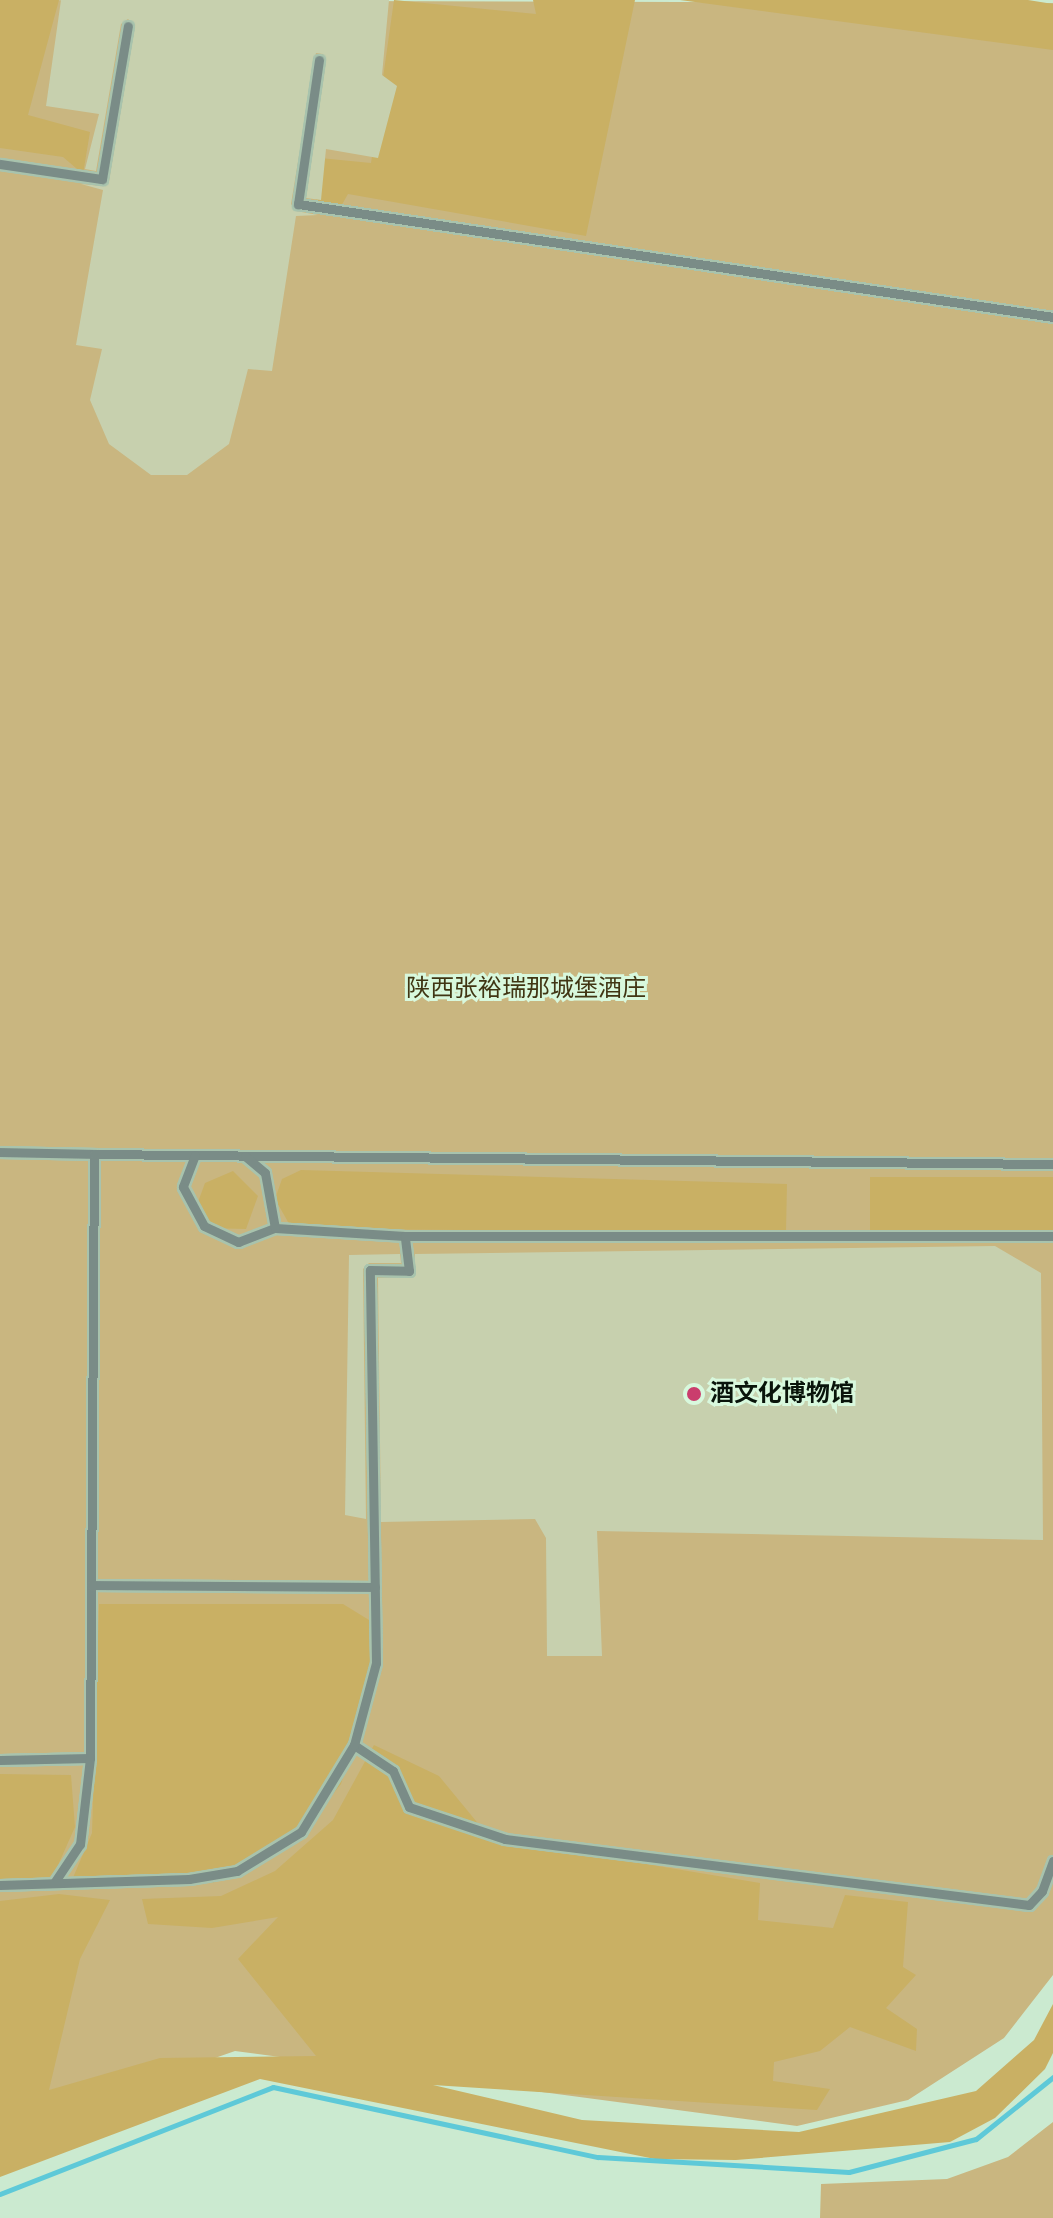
<!DOCTYPE html>
<html>
<head>
<meta charset="utf-8">
<style>
  body { margin:0 }
  #map { position:relative; width:1053px; height:2218px; overflow:hidden; background:#cbead0; font-family:"DejaVu Sans","Noto Sans SC",sans-serif }
  div>[style] { position:absolute }
  [style*='--x'] { left:calc(var(--x)*1px); top:calc(var(--y)*1px); width:calc(var(--w)*1px); rotate:calc(var(--a)*1deg) }
  .green>* { inset:0; background:#c9b680 }
  .forest>* { inset:0; background:#c9b064; transform-origin:0 0 }
  .stream>* { height:5px; margin:-2.5px; padding:0 2.5px; transform-origin:2.5px; border-radius:2.5px; background:#5ec9d8 }
  .building>* { inset:0; background:#c7d0ae }
  .roads { filter:drop-shadow(2px 0 #a8c3ad) drop-shadow(-2px 0 #a8c3ad) drop-shadow(0 2px #a8c3ad) drop-shadow(0 -2px #a8c3ad) }
  .lane>* { height:9px; margin:-4.5px; padding:0 4.5px; transform-origin:4.5px; border-radius:4.5px; background:#7a8c87 }
  .dots>* { width:22px; height:22px; translate:-50% -50%; box-sizing:border-box; border:4px solid #d8f8dd; border-radius:50% }
  span { translate:-50% -50%; white-space:nowrap; text-align:center; line-height:1.15; -webkit-text-stroke:6px #d8f8dd; paint-order:stroke }
  .park-label { font-size:24px; color:#403513 }
  .poi-label { font-size:24px; color:#09140b; font-weight:700 }
  .left { translate:0 -50%; text-align:left }
</style>
</head>
<body>
<div id="map">
  <div class="green">
    <i style="clip-path:polygon(0 0,1053px 3px,1053px 1975px,1004px 2038px,908px 2100px,797px 2126px,235px 2051px,0 2133px)"></i>
    <i style="clip-path:polygon(1053px 2122px,1053px 2218px,820px 2218px,821px 2184px,947px 2179px,1008px 2157px)"></i>
  </div>
  <div class="forest">
    <i style="clip-path:polygon(0 0,59px 0,28px 115px,90px 132px,83px 174px,63px 157px,0 148px)"></i>
    <i style="clip-path:polygon(394px 0,536px 14px,533px 0,635px 0,586px 236px,348px 194px,336px 215px,315px 207px,320px 158px,371px 163px)"></i>
    <i style="clip-path:polygon(680px 0,1028px 0,1053px 4px,1053px 50px)"></i>
    <i style="clip-path:polygon(301px 1170px,787px 1184px,786px 1232px,292px 1229px,275px 1199px,282px 1179px)"></i>
    <i style="clip-path:polygon(233px 1171px,258px 1196px,246px 1229px,207px 1228px,198px 1202px,205px 1183px)"></i>
    <i style="left:870px;top:1177px;width:183px;height:57px"></i>
    <i style="clip-path:polygon(99px 1604px,343px 1604px,369px 1620px,371px 1687px,341px 1784px,312px 1821px,213px 1883px,72px 1880px,92px 1833px)"></i>
    <i style="clip-path:polygon(374px 1745px,439px 1776px,490px 1838px,760px 1883px,758px 1920px,833px 1928px,845px 1895px,908px 1902px,903px 1967px,916px 1975px,886px 2008px,917px 2029px,916px 2051px,850px 2027px,820px 2051px,774px 2062px,773px 2081px,830px 2089px,817px 2110px,433px 2085px,582px 2120px,799px 2132px,976px 2091px,1034px 2040px,1053px 2004px,1053px 2053px,1045px 2069px,995px 2118px,950px 2142px,736px 2160px,655px 2159px,260px 2079px,0 2177px,0 1901px,59px 1894px,110px 1900px,80px 1959px,49px 2090px,160px 2058px,316px 2056px,238px 1959px,278px 1917px,212px 1928px,148px 1924px,142px 1899px,221px 1896px,275px 1871px,333px 1820px)"></i>
    <i style="clip-path:polygon(0 1774px,71px 1775px,75px 1827px,51px 1881px,0 1887px)"></i>
  </div>
  <div class="stream">
    <i style="--x:0;--y:2194;--w:293;--a:-21.4"></i>
    <i style="--x:273;--y:2087;--w:332;--a:12.2"></i>
    <i style="--x:598;--y:2157;--w:251;--a:3.4"></i>
    <i style="--x:849;--y:2172;--w:131;--a:-14.6"></i>
    <i style="--x:976;--y:2139;--w:99;--a:-38.8"></i>
  </div>
  <div class="building">
    <i style="clip-path:polygon(61px 0,389px 0,382px 75px,397px 86px,378px 158px,326px 149px,321px 200px,306px 198px,326px 61px,323px 54px,316px 53px,291px 204px,296px 211px,318px 215px,296px 216px,272px 371px,248px 369px,229px 444px,187px 475px,151px 475px,109px 444px,90px 400px,102px 349px,76px 345px,103px 190px,81px 184px,102px 186px,109px 181px,135px 26px,128px 19px,121px 24px,96px 171px,85px 169px,99px 114px,46px 106px)"></i>
    <i style="clip-path:polygon(995px 1246px,1041px 1273px,1043px 1540px,597px 1531px,602px 1656px,547px 1656px,546px 1538px,535px 1519px,381px 1522px,378px 1278px,414px 1277px,415px 1254px)"></i>
    <i style="clip-path:polygon(400px 1254px,401px 1263px,369px 1263px,363px 1269px,366px 1519px,345px 1515px,349px 1255px)"></i>
  </div>
  <div class="roads">
    <div class="lane">
      <i style="--x:319;--y:60;--w:146;--a:98.3"></i>
      <i style="--x:298;--y:204;--w:763;--a:8.51"></i>
      <i style="--x:0;--y:164;--w:103;--a:8.4"></i>
      <i style="--x:102;--y:179;--w:155;--a:-80.4"></i>
      <i style="--x:0;--y:1152;--w:94;--a:1.2"></i>
      <i style="--x:94;--y:1154;--w:604;--a:90.38"></i>
      <i style="--x:94;--y:1154;--w:959;--a:0.6"></i>
      <i style="--x:195;--y:1155;--w:34;--a:111"></i>
      <i style="--x:183;--y:1187;--w:44;--a:61.7"></i>
      <i style="--x:204;--y:1226;--w:38;--a:25"></i>
      <i style="--x:238;--y:1242;--w:40;--a:-21"></i>
      <i style="--x:275;--y:1228;--w:130;--a:3.5"></i>
      <i style="--x:245;--y:1156;--w:26;--a:40"></i>
      <i style="--x:265;--y:1173;--w:56;--a:79.7"></i>
      <i style="--x:91;--y:1585;--w:284;--a:0.4"></i>
      <i style="--x:354;--y:1745;--w:47;--a:33.7"></i>
      <i style="--x:393;--y:1771;--w:39;--a:66"></i>
      <i style="--x:409;--y:1807;--w:101;--a:18.4"></i>
      <i style="--x:505;--y:1839;--w:528;--a:7.18"></i>
      <i style="--x:1029;--y:1905;--w:19;--a:-47"></i>
      <i style="--x:1042;--y:1891;--w:32;--a:-70"></i>
      <i style="--x:0;--y:1760;--w:90;--a:-1.3"></i>
      <i style="--x:90;--y:1758;--w:87;--a:96.6"></i>
      <i style="--x:80;--y:1844;--w:47;--a:123.7"></i>
      <i style="--x:0;--y:1885;--w:189;--a:-1.8"></i>
      <i style="--x:189;--y:1879;--w:49;--a:-9.5"></i>
      <i style="--x:237;--y:1871;--w:75;--a:-31.4"></i>
      <i style="--x:301;--y:1832;--w:102;--a:-58.7"></i>
      <i style="--x:354;--y:1745;--w:85;--a:-75"></i>
      <i style="--x:376;--y:1663;--w:393;--a:-90.9"></i>
      <i style="--x:370;--y:1270;--w:39;--a:1"></i>
      <i style="--x:409;--y:1271;--w:35;--a:-97"></i>
      <i style="--x:405;--y:1236;--w:648;--a:0"></i>
    </div>
  </div>
  <div class="dots">
    <i style="left:694px;top:1394px;background:#ca3d6d"></i>
  </div>
  <div class="park-label">
    <span style="left:526px;top:989px">陕西张裕瑞那城堡酒庄</span>
  </div>
  <div class="poi-label">
    <span class="left" style="left:710px;top:1394px">酒文化博物馆</span>
  </div>
</div>
</body>
</html>
